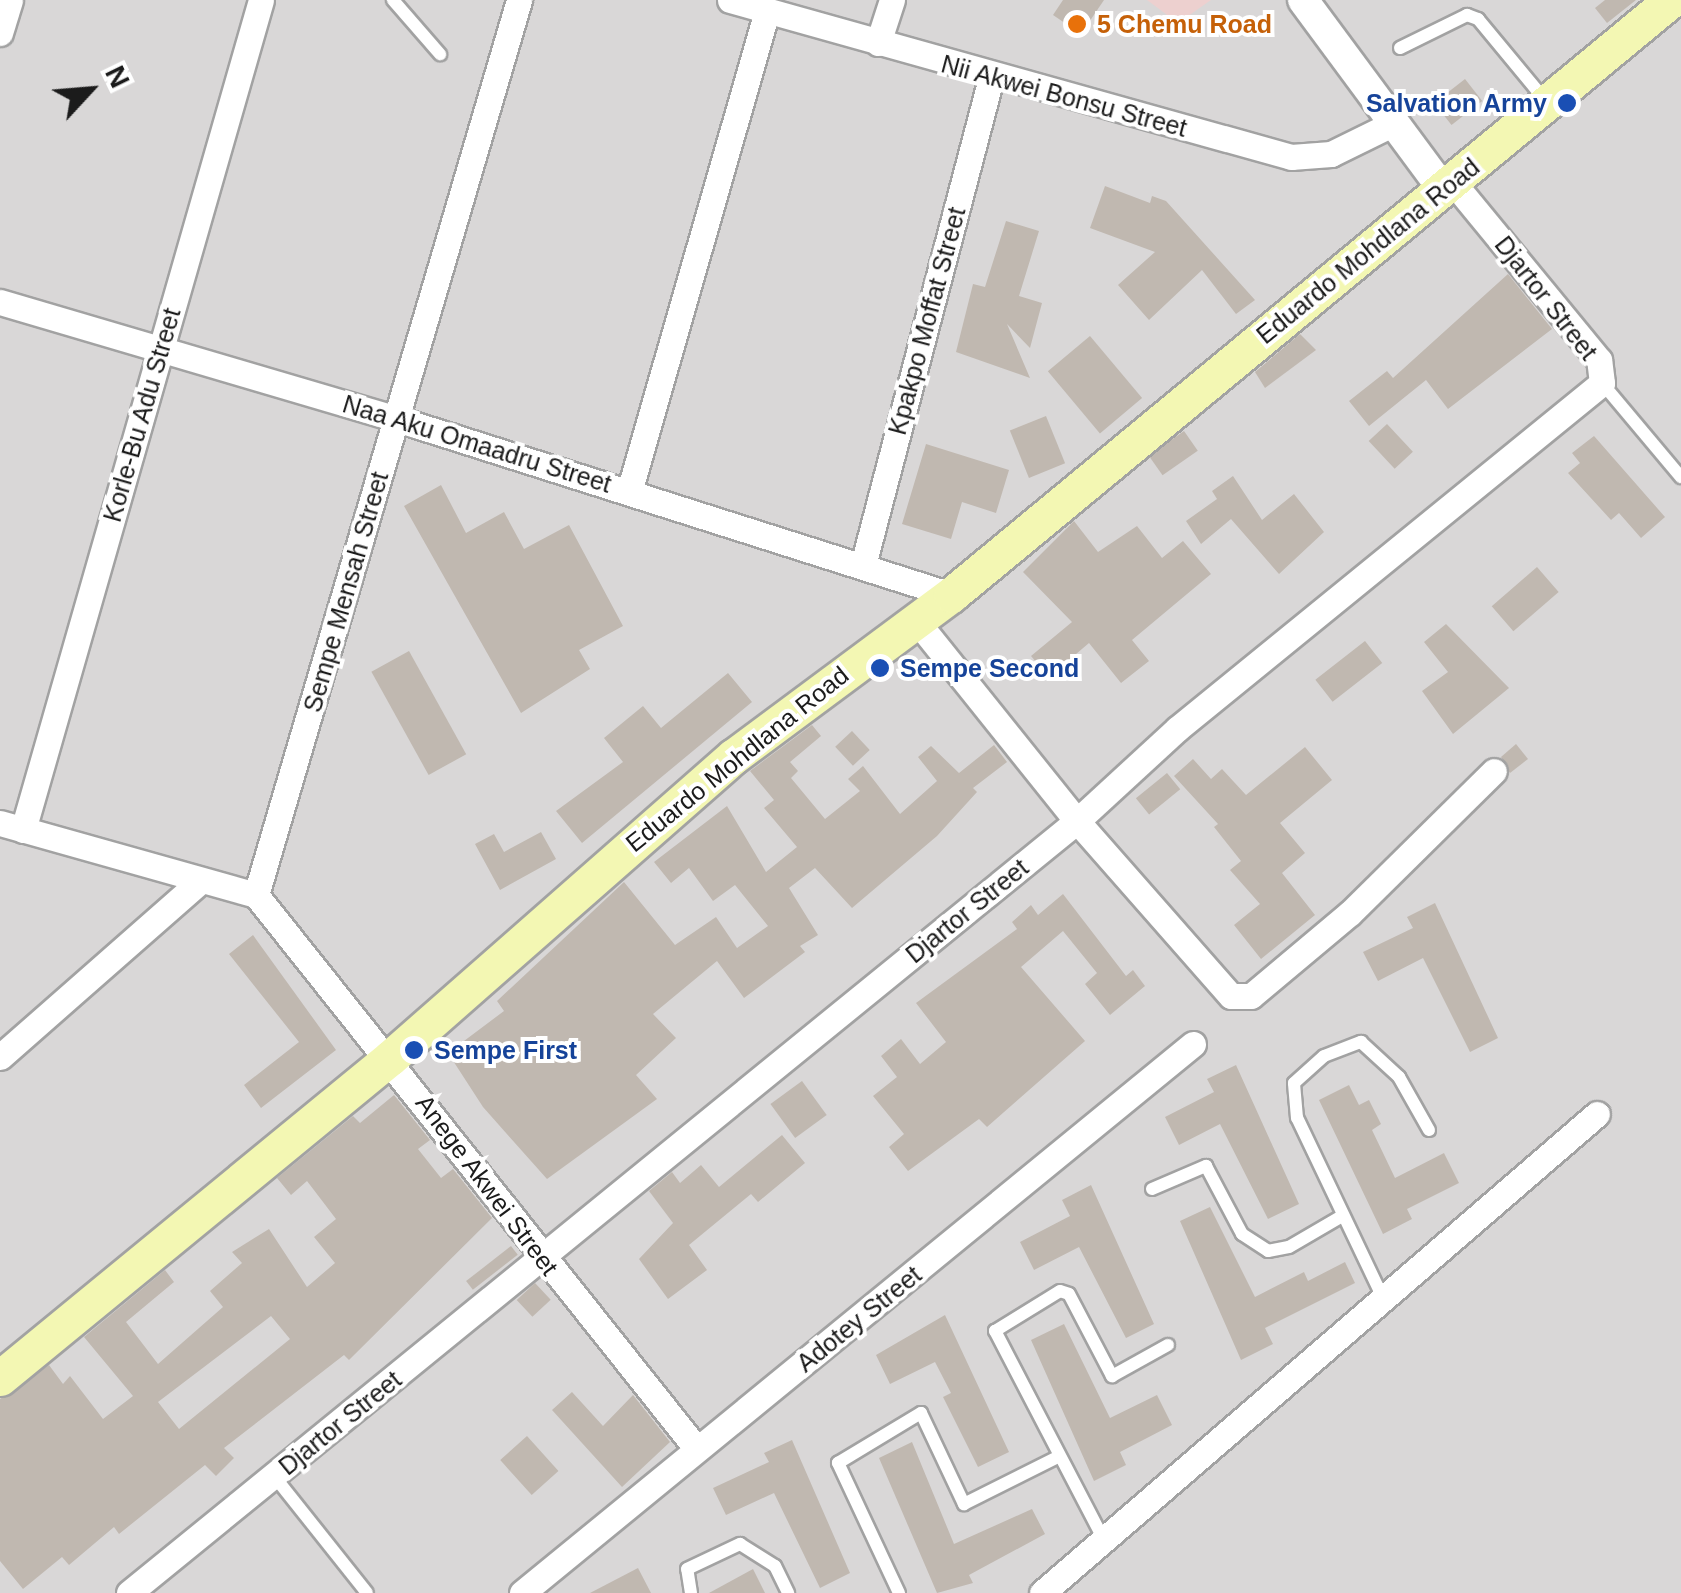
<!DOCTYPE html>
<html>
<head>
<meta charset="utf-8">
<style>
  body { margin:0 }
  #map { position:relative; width:1681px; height:1593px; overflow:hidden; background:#ece8e0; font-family:Arial,sans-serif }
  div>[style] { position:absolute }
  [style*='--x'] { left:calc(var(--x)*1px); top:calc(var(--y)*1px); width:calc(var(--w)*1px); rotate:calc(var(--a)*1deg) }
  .residential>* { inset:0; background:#d9d7d7; transform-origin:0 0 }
  .commercial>* { inset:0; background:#edd0cf }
  .building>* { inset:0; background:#c0b8b0; transform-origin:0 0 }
  .roads { filter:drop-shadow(2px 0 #a2a2a2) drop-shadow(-2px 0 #a2a2a2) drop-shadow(0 2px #a2a2a2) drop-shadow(0 -2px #a2a2a2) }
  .service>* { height:12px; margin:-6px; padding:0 6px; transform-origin:6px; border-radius:6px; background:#fff }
  .minor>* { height:25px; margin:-12.5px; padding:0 12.5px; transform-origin:12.5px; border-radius:12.5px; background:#fff }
  .tertiary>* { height:30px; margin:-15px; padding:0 15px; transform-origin:15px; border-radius:15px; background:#fff }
  .secondary>* { height:35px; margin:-17.5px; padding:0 17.5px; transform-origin:17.5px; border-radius:17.5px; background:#f3f7b3 }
  .dots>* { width:28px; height:28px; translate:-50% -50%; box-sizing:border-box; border:5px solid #fff; border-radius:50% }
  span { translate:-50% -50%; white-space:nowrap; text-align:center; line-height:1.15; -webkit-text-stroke:8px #fff; paint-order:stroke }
  .food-label { font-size:25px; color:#c56008; font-weight:700 }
  .left { translate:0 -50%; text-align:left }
  .street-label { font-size:25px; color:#1b1b1b }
  .transit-label { font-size:25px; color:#164399; font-weight:700 }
  .right { translate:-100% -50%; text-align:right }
  .north { position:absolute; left:40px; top:40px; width:100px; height:100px; -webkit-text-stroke:8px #fff; paint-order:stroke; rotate:64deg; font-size:28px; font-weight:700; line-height:40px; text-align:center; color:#1b1b1b }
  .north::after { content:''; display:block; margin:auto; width:35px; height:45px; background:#1b1b1b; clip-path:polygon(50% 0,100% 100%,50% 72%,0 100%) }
</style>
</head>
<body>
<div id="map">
  <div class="residential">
    <i style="left:0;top:0;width:1681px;height:1593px"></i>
  </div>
  <div class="commercial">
    <i style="clip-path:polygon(1147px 0,1211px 0,1178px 23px)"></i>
  </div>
  <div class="building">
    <i style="clip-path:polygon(1063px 0,1104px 0,1081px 34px,1053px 15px)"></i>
    <i style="clip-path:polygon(1605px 0,1636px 0,1607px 23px,1595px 8px)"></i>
    <i style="left:1465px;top:79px;width:28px;height:39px;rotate:52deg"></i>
    <i style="clip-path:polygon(1105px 186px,1150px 203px,1152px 196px,1166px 201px,1255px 300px,1236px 314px,1202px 270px,1149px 320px,1118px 285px,1155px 252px,1090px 228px)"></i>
    <i style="clip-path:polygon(1006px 221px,1039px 231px,1019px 296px,1042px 303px,1030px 348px,1007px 324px,1030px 378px,956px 352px,973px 284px,985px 287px)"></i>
    <i style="clip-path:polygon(1508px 274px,1552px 329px,1448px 409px,1426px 380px,1369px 426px,1349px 401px,1387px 371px,1393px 378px)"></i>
    <i style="clip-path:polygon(1300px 334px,1316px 350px,1265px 388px,1255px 372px)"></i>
    <i style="left:1090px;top:336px;width:81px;height:55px;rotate:50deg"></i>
    <i style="left:1046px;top:416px;width:51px;height:39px;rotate:68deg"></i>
    <i style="left:1387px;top:424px;width:38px;height:25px;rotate:47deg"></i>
    <i style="left:1184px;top:431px;width:24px;height:43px;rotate:55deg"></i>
    <i style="clip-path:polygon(1594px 436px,1665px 517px,1641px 538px,1619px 513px,1611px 520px,1568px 473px,1580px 463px,1572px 453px)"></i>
    <i style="clip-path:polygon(926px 444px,1009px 470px,996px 513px,962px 502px,951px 539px,902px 524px)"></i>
    <i style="clip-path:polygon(1233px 476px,1262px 520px,1294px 494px,1324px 532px,1279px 574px,1231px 519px,1201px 544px,1186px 521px,1217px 499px,1212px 491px)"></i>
    <i style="clip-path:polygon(441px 485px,466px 533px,504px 512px,524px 549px,569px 525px,623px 626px,579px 650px,590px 669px,521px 713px,404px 506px)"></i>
    <i style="clip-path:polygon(1074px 521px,1098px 552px,1137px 526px,1162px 558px,1183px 541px,1211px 574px,1132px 640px,1149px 661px,1121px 683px,1089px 643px,1049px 677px,1031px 656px,1072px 622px,1023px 572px)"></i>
    <i style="left:1537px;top:567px;width:33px;height:60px;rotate:49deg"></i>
    <i style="clip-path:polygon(1446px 624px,1509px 688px,1453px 734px,1422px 691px,1448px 672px,1424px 642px)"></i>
    <i style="left:1365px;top:641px;width:28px;height:63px;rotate:52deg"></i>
    <i style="left:409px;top:651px;width:118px;height:43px;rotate:61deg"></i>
    <i style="clip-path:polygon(728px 673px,752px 702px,582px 843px,556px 811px,623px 762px,604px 738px,643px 706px,661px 728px)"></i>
    <i style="clip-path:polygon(812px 725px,821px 736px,790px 762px,798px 771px,791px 778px,825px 819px,860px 791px,848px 779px,863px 766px,900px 814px,937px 781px,918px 757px,931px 746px,959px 773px,994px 745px,1007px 762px,973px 788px,977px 792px,937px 836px,852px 908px,815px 868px,789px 888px,818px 935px,800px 946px,805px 952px,744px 998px,717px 961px,653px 1014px,676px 1038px,636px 1075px,657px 1099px,547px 1179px,483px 1107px,448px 1053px,504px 1011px,497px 1001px,624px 882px,675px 945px,716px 917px,737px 948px,768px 926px,735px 885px,713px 901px,689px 868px,671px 883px,654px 862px,727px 806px,766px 872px,797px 847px,764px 808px,774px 800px,750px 771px)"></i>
    <i style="left:852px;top:731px;width:26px;height:23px;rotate:47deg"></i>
    <i style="clip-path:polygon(1516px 744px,1528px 759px,1510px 773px,1501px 757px)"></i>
    <i style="clip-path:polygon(1305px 747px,1332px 780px,1280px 823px,1305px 853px,1282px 873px,1315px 915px,1261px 959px,1234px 925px,1260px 904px,1230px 870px,1241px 861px,1214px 827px,1218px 824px,1174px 776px,1193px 759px,1211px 779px,1222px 769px,1246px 795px)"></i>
    <i style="left:1167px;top:773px;width:21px;height:40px;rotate:51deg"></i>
    <i style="clip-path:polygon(541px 832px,556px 859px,500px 890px,475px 844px,494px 834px,504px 852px)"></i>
    <i style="clip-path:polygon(1063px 894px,1126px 976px,1133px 970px,1145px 986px,1110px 1015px,1085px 984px,1097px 973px,1063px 931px,1021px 967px,1085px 1041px,987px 1127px,979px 1119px,908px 1171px,889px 1147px,904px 1134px,873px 1096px,897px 1077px,881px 1056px,901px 1039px,920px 1064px,946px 1042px,916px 1003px,1017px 929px,1012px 922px,1031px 905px,1038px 915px)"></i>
    <i style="clip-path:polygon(1435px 903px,1498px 1038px,1470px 1052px,1423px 958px,1378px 981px,1363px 952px,1413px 928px,1407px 917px)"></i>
    <i style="clip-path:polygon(253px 935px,336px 1050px,261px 1108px,244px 1085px,299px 1042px,229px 954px)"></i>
    <i style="clip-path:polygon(1236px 1065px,1299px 1204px,1268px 1219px,1220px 1124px,1179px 1145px,1165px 1117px,1214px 1092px,1207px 1079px)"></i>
    <i style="left:802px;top:1081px;width:42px;height:39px;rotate:54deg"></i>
    <i style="clip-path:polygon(1349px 1085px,1359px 1105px,1369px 1100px,1381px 1124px,1372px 1130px,1395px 1178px,1444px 1153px,1459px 1183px,1407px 1209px,1412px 1219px,1383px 1234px,1319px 1100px)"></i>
    <i style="clip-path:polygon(evenodd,394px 1095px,430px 1140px,418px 1149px,441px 1178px,453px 1169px,492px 1218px,349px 1360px,344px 1355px,224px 1448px,234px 1458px,216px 1476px,205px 1465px,119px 1534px,114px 1527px,69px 1565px,62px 1557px,23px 1589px,0 1561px,0 1399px,49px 1365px,63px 1384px,70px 1376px,103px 1419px,133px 1396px,84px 1337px,165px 1270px,174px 1282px,126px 1322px,158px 1364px,223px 1307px,210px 1291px,242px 1263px,232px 1252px,269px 1229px,307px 1287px,335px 1263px,314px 1237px,336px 1219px,307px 1181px,291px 1195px,277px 1178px,353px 1116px,360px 1123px,394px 1095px,271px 1316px,290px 1339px,179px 1429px,158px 1402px,271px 1316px)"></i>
    <i style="clip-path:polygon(782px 1135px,805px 1163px,758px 1202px,751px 1194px,689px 1245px,707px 1270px,668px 1299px,639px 1259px,673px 1223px,649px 1191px,672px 1172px,680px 1183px,701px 1165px,719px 1187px)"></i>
    <i style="clip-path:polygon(1091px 1185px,1154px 1324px,1126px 1338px,1079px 1247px,1034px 1270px,1020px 1242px,1070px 1216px,1062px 1200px)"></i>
    <i style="clip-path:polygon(1210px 1207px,1255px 1297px,1304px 1272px,1308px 1281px,1345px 1262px,1355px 1283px,1265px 1328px,1273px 1344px,1241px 1360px,1180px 1221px)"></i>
    <i style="left:511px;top:1246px;width:11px;height:57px;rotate:52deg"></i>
    <i style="left:535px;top:1283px;width:23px;height:25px;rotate:47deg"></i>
    <i style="clip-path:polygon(945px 1315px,1009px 1452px,978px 1467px,943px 1397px,951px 1393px,935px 1362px,890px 1384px,876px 1355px)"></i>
    <i style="clip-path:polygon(1064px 1324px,1110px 1418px,1157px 1395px,1172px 1425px,1120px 1452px,1126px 1465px,1094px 1481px,1031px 1340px)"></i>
    <i style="clip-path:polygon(572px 1392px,603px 1426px,633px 1395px,670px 1442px,622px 1487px,552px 1410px)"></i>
    <i style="left:527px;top:1436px;width:47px;height:36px;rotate:48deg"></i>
    <i style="clip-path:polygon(792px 1440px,850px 1573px,820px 1588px,774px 1493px,726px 1515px,713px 1488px,769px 1462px,764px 1453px)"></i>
    <i style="clip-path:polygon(912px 1442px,954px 1544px,1032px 1509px,1045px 1534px,969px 1575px,973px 1583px,937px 1593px,879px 1458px)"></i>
    <i style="clip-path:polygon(638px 1568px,651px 1593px,590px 1593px)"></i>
    <i style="clip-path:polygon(753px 1569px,765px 1593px,709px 1593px)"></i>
  </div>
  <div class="roads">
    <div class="service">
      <i style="--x:393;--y:0;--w:72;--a:49"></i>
      <i style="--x:1400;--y:48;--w:75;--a:-26.2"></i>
      <i style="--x:1467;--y:15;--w:12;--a:20"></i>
      <i style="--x:1478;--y:19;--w:105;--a:50.4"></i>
      <i style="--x:1602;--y:383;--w:123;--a:50"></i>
      <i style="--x:1152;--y:1189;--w:59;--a:-23.1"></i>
      <i style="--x:1206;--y:1166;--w:77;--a:62.1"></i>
      <i style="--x:1242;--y:1234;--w:31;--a:33"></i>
      <i style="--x:1268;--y:1251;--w:21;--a:-11"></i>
      <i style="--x:1289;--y:1247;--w:61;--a:-30.3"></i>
      <i style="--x:1384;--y:1300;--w:202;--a:-115.5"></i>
      <i style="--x:1297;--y:1118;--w:35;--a:-95"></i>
      <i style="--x:1294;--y:1083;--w:40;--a:-42"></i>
      <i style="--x:1324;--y:1056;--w:40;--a:-21"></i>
      <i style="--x:1361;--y:1042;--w:52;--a:42.6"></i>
      <i style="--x:1399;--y:1077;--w:61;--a:60.5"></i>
      <i style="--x:274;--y:1476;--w:149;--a:51.5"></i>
      <i style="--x:1104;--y:1540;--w:236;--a:-117.5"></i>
      <i style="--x:995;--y:1331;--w:76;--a:-31.6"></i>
      <i style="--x:1060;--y:1291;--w:9;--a:18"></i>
      <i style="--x:1069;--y:1294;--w:93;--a:62.3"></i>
      <i style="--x:1112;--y:1376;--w:64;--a:-29"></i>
      <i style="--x:691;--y:1593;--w:24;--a:-99"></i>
      <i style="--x:687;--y:1569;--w:59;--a:-25.3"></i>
      <i style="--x:740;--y:1544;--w:41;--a:32.2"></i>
      <i style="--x:775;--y:1566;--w:30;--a:64"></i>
      <i style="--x:899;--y:1593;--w:144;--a:-115.1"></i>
      <i style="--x:838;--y:1463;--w:97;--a:-31.1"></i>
      <i style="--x:921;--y:1413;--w:101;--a:64.7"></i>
      <i style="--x:964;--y:1504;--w:103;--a:-26.6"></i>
    </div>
    <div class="minor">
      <i style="--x:730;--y:0;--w:583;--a:15.63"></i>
      <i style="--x:1291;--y:157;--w:40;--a:-4.3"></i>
      <i style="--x:1331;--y:154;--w:72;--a:-26.2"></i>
      <i style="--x:0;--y:33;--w:34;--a:-73"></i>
      <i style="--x:878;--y:43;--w:45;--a:-72"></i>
      <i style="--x:0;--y:302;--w:414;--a:16.4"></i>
      <i style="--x:397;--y:419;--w:581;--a:17.62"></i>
      <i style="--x:629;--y:492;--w:500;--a:-73.99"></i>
      <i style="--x:863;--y:565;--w:504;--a:-75.27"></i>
      <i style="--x:915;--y:619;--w:259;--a:51.3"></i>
      <i style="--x:1077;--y:821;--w:233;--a:48.7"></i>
      <i style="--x:1231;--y:996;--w:20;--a:0"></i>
      <i style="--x:1251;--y:996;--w:129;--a:-40"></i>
      <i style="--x:1350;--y:913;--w:202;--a:-44.6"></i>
      <i style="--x:0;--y:823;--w:266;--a:15.7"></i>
      <i style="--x:256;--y:895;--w:707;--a:51.49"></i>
      <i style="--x:23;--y:830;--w:863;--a:-74"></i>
      <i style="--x:256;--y:895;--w:933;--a:-73.62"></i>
      <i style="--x:0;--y:1057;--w:264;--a:-41.3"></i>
      <i style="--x:129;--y:1593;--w:1223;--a:-39.16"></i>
      <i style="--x:1077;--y:821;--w:136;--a:-42.6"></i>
      <i style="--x:1177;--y:729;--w:548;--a:-39.15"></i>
      <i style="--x:1602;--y:383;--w:23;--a:-97"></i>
      <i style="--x:1599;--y:360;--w:232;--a:-129.4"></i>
      <i style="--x:522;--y:1593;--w:867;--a:-39.29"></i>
      <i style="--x:1042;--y:1593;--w:733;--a:-40.8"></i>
    </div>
    <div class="tertiary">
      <i style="--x:1303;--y:0;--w:235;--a:53.5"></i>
    </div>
    <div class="secondary">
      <i style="--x:0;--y:1378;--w:504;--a:-39.37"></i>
      <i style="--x:390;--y:1058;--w:458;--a:-41.3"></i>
      <i style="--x:734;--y:756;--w:270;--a:-36.6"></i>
      <i style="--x:951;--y:595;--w:934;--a:-39.57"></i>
    </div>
  </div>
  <div class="dots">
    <i style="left:1077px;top:24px;background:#e8710a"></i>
    <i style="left:1567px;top:103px;background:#1a4fb4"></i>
    <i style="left:880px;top:668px;background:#1a4fb4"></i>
    <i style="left:414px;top:1050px;background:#1a4fb4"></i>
  </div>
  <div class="food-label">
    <span class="left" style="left:1097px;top:24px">5 Chemu Road</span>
  </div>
  <div class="street-label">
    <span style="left:1064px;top:96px;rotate:15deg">Nii Akwei Bonsu Street</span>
    <span style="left:1368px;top:251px;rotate:-39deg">Eduardo Mohdlana Road</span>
    <span style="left:1546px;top:298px;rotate:52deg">Djartor Street</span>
    <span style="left:927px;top:321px;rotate:-75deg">Kpakpo Moffat Street</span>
    <span style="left:142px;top:415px;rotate:-74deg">Korle-Bu Adu Street</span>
    <span style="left:477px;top:444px;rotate:17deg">Naa Aku Omaadru Street</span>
    <span style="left:346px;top:592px;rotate:-74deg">Sempe Mensah Street</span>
    <span style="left:737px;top:759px;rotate:-39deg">Eduardo Mohdlana Road</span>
    <span style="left:967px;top:911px;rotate:-39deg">Djartor Street</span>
    <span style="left:487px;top:1185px;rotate:53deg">Anege Akwei Street</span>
    <span style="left:859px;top:1319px;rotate:-39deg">Adotey Street</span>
    <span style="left:340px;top:1423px;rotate:-39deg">Djartor Street</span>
  </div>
  <div class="transit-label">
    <span class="right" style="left:1547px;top:103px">Salvation Army</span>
    <span class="left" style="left:900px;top:668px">Sempe Second</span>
    <span class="left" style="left:434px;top:1050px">Sempe First</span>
  </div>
  <div class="north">N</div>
</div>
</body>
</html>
